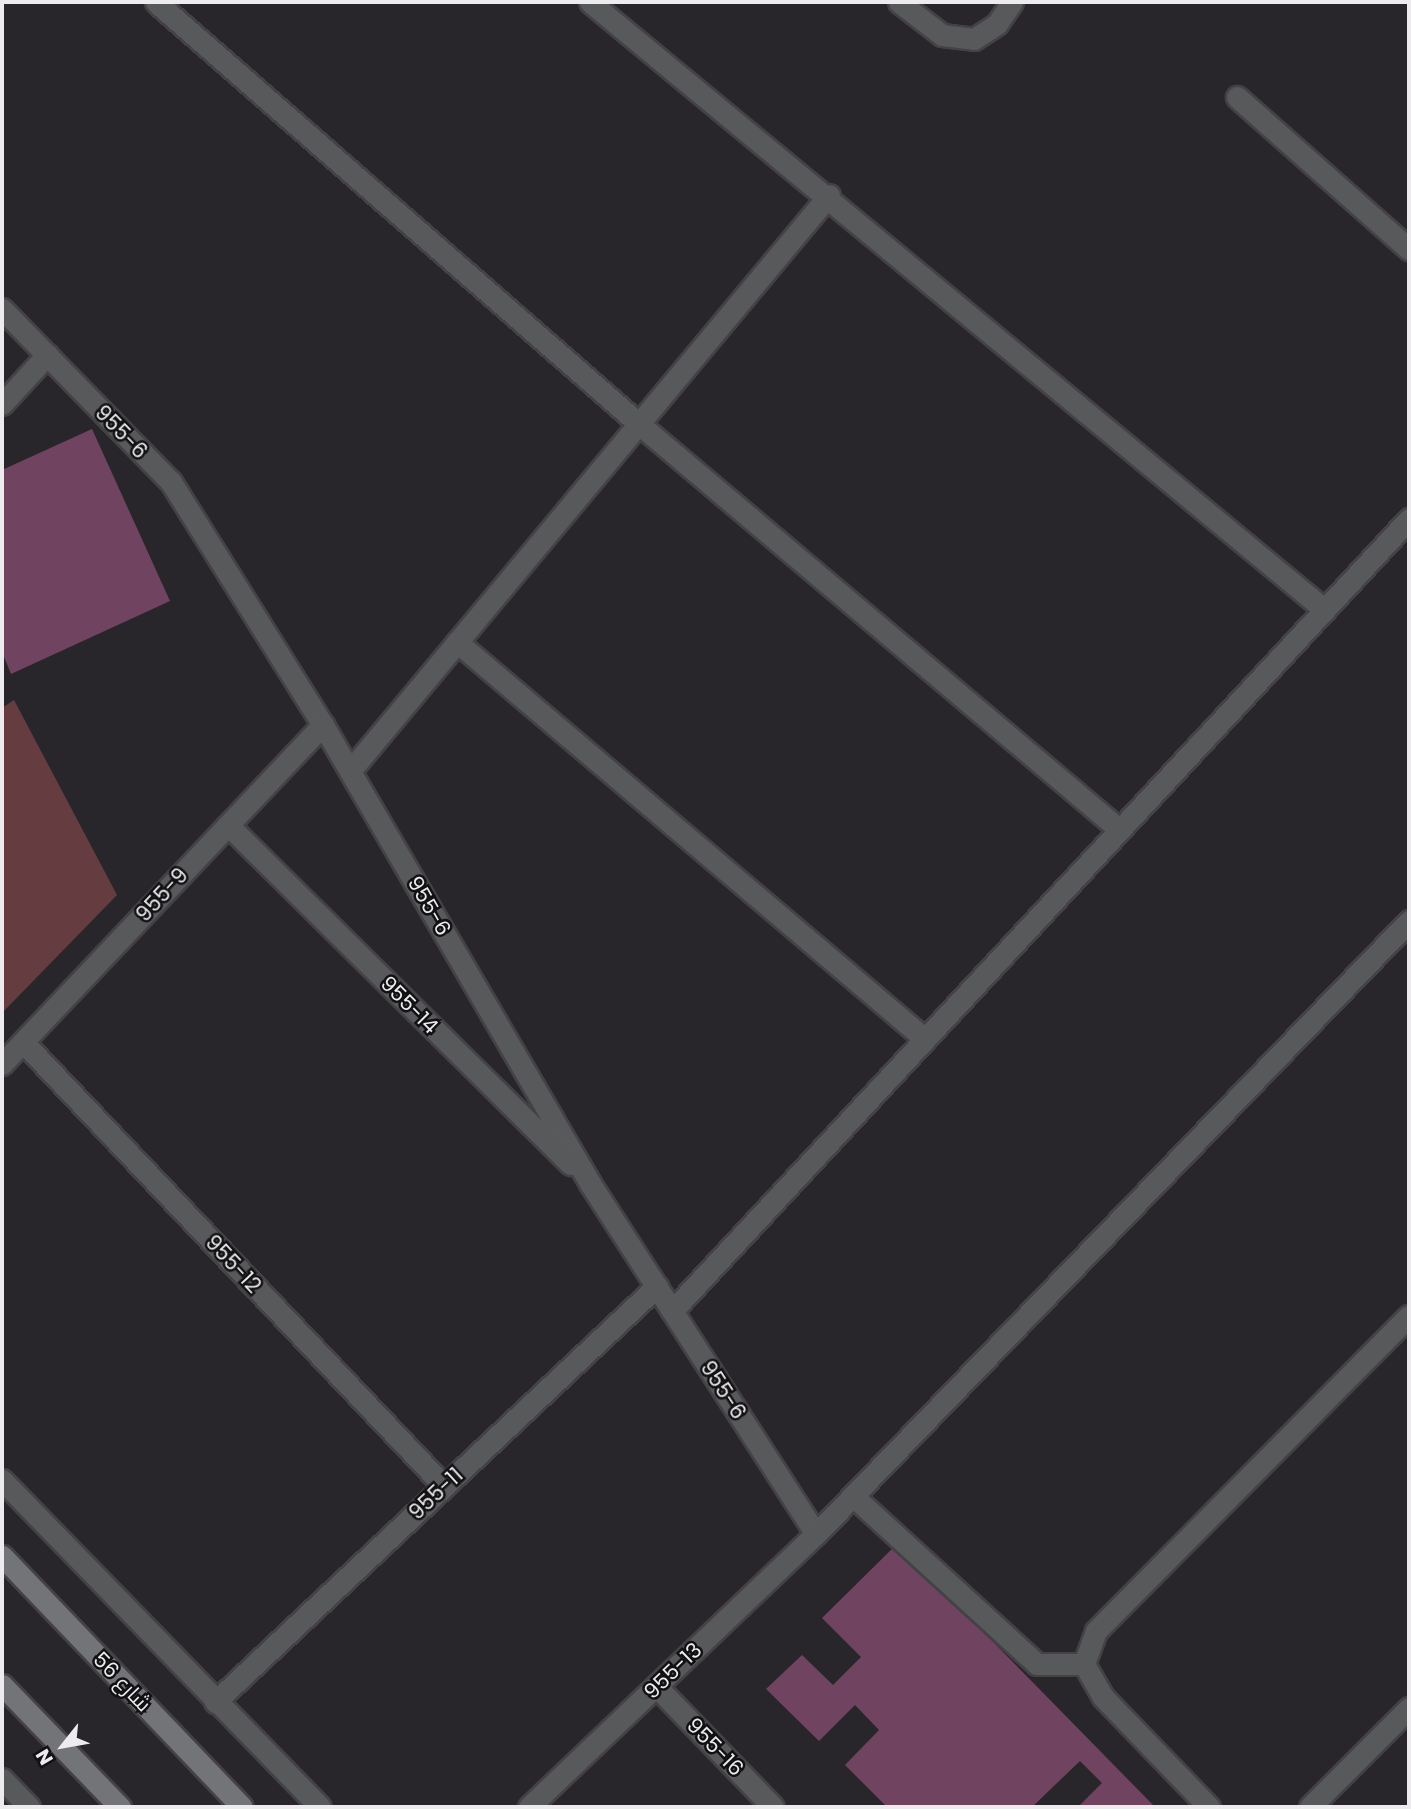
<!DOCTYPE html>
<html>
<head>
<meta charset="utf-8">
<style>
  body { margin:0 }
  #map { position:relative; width:1411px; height:1809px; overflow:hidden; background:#29262b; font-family:Poppins,Cairo,sans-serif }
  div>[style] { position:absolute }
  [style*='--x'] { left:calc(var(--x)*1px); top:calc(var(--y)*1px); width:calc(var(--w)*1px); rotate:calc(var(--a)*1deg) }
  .green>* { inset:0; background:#653d41 }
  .building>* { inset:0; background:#704460 }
  .roads { filter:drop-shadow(2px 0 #444246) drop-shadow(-2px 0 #444246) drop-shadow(0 2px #444246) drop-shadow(0 -2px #444246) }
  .street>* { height:21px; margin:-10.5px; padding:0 10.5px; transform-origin:10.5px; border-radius:10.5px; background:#58595b }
  .secondary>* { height:21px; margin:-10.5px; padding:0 10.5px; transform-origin:10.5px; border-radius:10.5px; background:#737478 }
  span { translate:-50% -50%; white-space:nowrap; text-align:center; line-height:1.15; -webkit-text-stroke:5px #111012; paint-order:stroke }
  .street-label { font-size:21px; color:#edebee }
  .frame { position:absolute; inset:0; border:4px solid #edebee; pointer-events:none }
  .north { position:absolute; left:28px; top:1711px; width:70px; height:70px; -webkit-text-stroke:5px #111012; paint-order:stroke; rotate:239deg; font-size:19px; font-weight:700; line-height:28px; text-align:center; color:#edebee }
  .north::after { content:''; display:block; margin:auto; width:24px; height:32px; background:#edebee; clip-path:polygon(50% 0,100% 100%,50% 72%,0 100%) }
</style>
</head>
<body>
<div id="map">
  <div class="green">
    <i style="clip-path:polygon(14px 700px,117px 895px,2px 1013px,2px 708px)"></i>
  </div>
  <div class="building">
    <i style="clip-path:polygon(92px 429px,170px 601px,11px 674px,2px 652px,2px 470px)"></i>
    <i style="clip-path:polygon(897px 1544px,1155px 1807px,1078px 1807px,1102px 1783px,1080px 1761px,1032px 1807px,887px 1807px,845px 1765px,879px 1730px,855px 1705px,819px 1741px,766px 1689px,802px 1655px,833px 1685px,861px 1657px,822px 1618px)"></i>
  </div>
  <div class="roads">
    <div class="street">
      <i style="--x:156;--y:2;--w:641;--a:41.14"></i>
      <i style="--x:639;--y:424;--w:629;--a:40.17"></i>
      <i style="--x:590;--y:2;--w:954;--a:39.6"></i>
      <i style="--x:899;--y:2;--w:54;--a:37.5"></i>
      <i style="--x:942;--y:35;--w:32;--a:7"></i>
      <i style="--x:974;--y:39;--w:27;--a:-33"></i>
      <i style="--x:997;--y:24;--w:27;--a:-56"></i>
      <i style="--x:1237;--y:97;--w:230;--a:41.5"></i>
      <i style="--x:2;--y:309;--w:242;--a:45.7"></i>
      <i style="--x:171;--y:482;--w:287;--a:58"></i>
      <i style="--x:323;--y:725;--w:532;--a:59.77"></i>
      <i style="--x:591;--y:1185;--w:415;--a:57.2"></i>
      <i style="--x:2;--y:404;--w:67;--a:-47.4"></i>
      <i style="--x:457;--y:642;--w:614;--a:40.31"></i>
      <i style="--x:350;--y:771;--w:749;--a:-50.25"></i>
      <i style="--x:228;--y:825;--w:482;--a:44.7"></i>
      <i style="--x:23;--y:1042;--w:612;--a:46.52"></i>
      <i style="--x:2;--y:1064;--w:467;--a:-46.6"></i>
      <i style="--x:672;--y:1311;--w:1082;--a:-47.06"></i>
      <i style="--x:2;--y:1480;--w:456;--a:45.8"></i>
      <i style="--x:853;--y:1496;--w:249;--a:42.4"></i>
      <i style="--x:1037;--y:1664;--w:47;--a:0"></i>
      <i style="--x:1084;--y:1664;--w:35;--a:-70"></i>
      <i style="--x:1096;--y:1631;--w:444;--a:-45.2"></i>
      <i style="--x:1084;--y:1664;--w:38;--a:60"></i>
      <i style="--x:1103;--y:1697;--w:153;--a:46.1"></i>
      <i style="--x:656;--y:1686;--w:168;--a:46"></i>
      <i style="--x:215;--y:1702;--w:607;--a:-43.26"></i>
      <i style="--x:2;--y:1779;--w:39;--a:46"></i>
      <i style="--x:529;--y:1807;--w:396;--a:-43.6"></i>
      <i style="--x:816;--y:1534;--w:853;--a:-45.95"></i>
      <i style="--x:1310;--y:1807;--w:140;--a:-45"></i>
    </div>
    <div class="secondary">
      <i style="--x:2;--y:1556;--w:347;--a:46.3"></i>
      <i style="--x:2;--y:1685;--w:170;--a:46"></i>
    </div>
  </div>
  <div class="street-label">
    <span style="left:121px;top:432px;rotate:46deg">955-6</span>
    <span style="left:162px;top:895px;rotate:-47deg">955-9</span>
    <span style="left:429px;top:906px;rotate:60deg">955-6</span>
    <span style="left:409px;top:1005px;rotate:45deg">955-14</span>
    <span style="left:233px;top:1264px;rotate:47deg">955-12</span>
    <span style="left:723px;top:1390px;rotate:57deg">955-6</span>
    <span style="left:436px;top:1494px;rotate:-43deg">955-11</span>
    <span style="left:673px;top:1671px;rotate:-44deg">955-13</span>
    <span style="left:122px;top:1682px;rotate:46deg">شارع 56</span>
    <span style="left:715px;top:1747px;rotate:46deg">955-16</span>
  </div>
  <div class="frame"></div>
  <div class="north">N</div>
</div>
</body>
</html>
